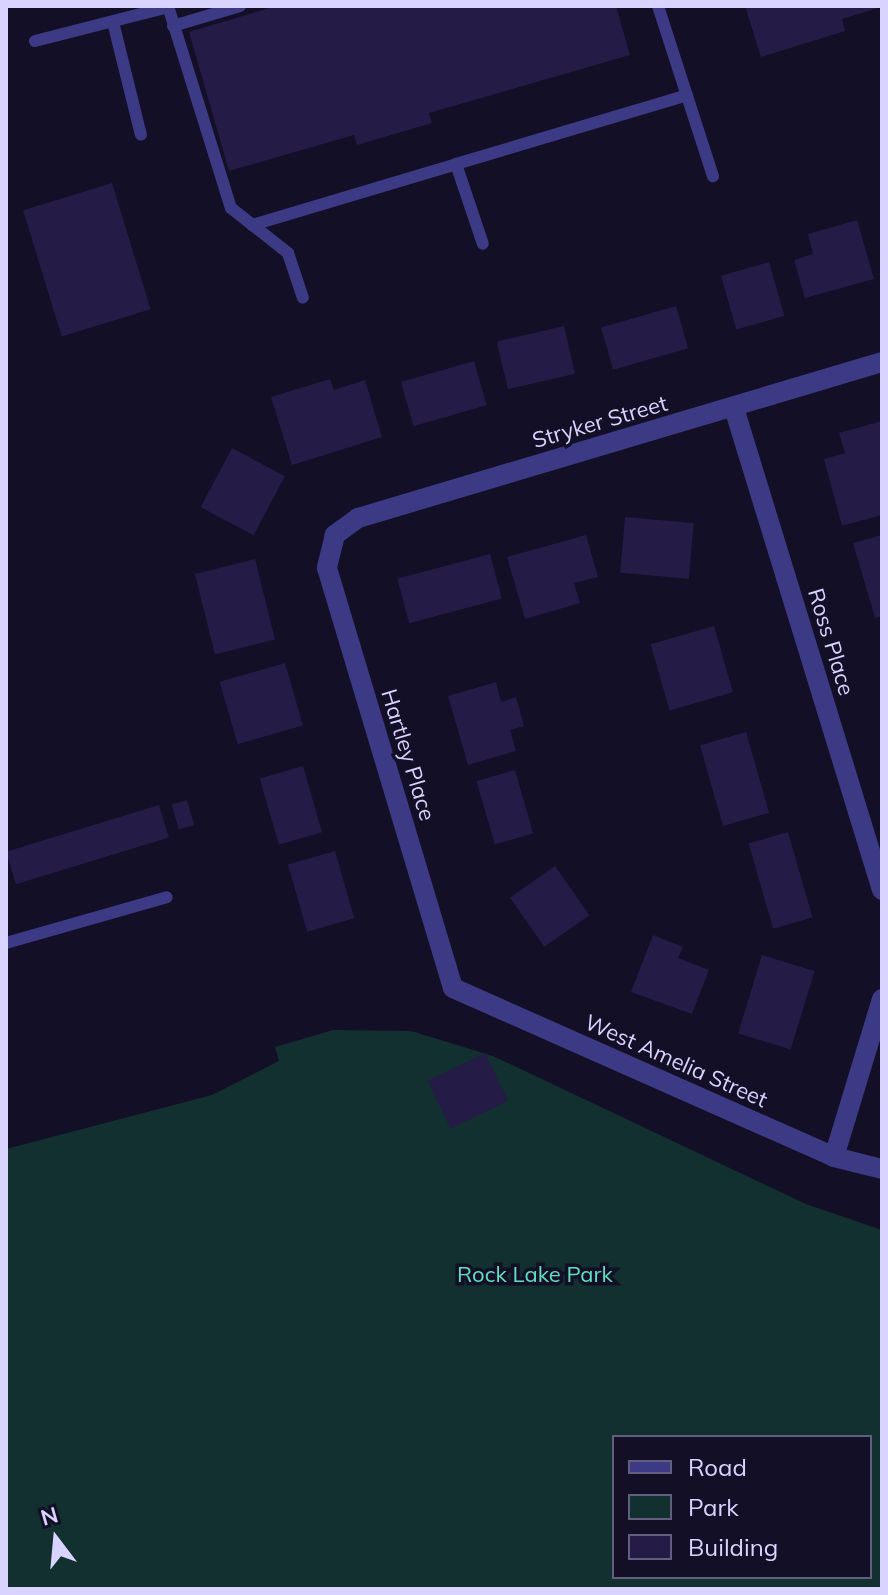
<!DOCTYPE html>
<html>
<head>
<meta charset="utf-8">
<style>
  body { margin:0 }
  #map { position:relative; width:888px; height:1595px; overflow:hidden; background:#130f26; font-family:Mulish,sans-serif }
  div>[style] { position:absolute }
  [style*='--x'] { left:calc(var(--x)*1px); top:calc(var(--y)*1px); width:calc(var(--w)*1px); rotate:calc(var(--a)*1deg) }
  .green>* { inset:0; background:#12302f }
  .building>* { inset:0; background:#241b47; transform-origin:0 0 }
  .service>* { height:12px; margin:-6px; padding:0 6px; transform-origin:6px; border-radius:6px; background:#3d3a85 }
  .minor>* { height:20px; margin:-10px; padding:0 10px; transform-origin:10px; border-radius:10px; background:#3d3a85 }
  span { translate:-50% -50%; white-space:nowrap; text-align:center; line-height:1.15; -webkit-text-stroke:7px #130f26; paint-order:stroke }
  .street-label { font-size:22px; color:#d9d4ff }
  .park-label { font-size:22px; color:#5fe0c0 }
  .frame { position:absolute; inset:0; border:8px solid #d9d4ff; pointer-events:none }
  .legend { position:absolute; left:612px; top:1435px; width:260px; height:144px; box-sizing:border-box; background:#130f26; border:2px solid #625e7d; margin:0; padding:10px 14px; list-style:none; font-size:24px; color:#d9d4ff }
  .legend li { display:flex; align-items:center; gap:16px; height:40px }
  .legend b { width:40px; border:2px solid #625e7d }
  .north { position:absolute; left:16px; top:1499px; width:80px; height:80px; -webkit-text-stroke:6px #130f26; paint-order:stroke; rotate:344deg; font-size:22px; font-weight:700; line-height:32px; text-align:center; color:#d9d4ff }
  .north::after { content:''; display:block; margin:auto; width:28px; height:36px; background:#d9d4ff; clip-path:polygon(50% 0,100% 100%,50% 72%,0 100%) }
</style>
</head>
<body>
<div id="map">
  <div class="green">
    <i style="clip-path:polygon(evenodd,333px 1030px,411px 1031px,493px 1056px,806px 1204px,882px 1230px,882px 1589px,6px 1589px,6px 1149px,212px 1095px,279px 1061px,275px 1047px,333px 1030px,614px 1437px,870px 1437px,870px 1577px,614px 1577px,614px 1437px)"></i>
  </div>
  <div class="building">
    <i style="clip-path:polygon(276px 6px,616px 6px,630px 55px,429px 113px,432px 123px,357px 145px,354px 135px,229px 171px,189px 32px)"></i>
    <i style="clip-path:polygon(745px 6px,881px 6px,881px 7px,842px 19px,845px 31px,761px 57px)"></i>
    <i style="left:112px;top:183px;width:132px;height:93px;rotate:73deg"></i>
    <i style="clip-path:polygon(857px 220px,874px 279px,805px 298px,794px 260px,813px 254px,808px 234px)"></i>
    <i style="left:769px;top:262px;width:56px;height:50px;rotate:74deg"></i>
    <i style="left:676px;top:306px;width:44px;height:78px;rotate:74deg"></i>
    <i style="left:564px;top:326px;width:49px;height:69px;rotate:77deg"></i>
    <i style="left:474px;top:361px;width:46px;height:76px;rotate:74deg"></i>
    <i style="clip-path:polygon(330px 379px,334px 390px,365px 380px,382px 437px,292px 465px,271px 397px)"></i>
    <i style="clip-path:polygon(882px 421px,882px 515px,842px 526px,824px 459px,845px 453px,839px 433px)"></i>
    <i style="left:232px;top:448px;width:60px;height:67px;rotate:28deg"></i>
    <i style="left:625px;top:517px;width:69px;height:56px;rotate:5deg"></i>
    <i style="clip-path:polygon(586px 535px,598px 577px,574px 583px,580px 603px,525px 619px,507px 557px)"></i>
    <i style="clip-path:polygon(882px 535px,882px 616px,875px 618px,853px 543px)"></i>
    <i style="left:490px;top:554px;width:46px;height:96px;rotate:75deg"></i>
    <i style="left:255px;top:559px;width:83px;height:62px;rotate:76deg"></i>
    <i style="left:714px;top:626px;width:69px;height:66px;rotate:74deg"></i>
    <i style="left:285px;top:663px;width:65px;height:68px;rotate:74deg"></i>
    <i style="clip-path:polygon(496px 682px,501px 702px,516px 697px,524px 726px,510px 730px,516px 751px,468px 765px,448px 696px)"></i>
    <i style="left:746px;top:732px;width:84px;height:48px;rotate:74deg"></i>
    <i style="left:303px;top:766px;width:69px;height:45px;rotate:74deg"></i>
    <i style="left:515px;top:770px;width:66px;height:40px;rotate:74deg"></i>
    <i style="left:187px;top:800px;width:26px;height:16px;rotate:74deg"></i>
    <i style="left:159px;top:805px;width:34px;height:160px;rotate:73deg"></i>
    <i style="left:788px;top:832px;width:89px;height:41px;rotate:74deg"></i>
    <i style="left:335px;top:851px;width:70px;height:49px;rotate:74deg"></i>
    <i style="left:555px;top:866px;width:60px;height:55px;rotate:55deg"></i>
    <i style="clip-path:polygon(653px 935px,683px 947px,678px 958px,709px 970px,692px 1014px,631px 992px)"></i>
    <i style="left:762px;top:955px;width:55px;height:82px;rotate:17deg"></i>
    <i style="left:485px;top:1053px;width:53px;height:64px;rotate:64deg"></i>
  </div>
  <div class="service">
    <i style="--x:168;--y:6;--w:212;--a:72.7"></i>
    <i style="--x:231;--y:208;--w:73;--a:38.3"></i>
    <i style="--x:288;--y:253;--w:47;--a:71.6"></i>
    <i style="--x:658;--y:6;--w:179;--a:72.1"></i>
    <i style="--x:113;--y:22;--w:116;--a:76.1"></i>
    <i style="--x:173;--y:26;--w:70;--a:-16.6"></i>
    <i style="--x:35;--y:41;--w:137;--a:-14.3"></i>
    <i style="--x:456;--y:164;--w:241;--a:-16.6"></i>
    <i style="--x:252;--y:225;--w:213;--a:-16.6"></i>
    <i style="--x:456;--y:164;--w:84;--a:71.4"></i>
    <i style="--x:6;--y:943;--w:167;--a:-15.9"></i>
  </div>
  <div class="minor">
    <i style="--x:882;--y:362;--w:547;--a:163.42"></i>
    <i style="--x:358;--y:518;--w:29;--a:144"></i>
    <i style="--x:335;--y:535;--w:34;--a:104"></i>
    <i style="--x:327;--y:568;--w:438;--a:73.3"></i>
    <i style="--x:453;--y:988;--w:417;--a:23.9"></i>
    <i style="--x:834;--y:1157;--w:49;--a:14"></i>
    <i style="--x:734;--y:408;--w:504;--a:72.93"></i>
    <i style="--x:834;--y:1157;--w:165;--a:-73.1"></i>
  </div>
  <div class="street-label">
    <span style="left:600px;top:422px;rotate:-16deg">Stryker Street</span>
    <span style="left:831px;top:642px;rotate:73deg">Ross Place</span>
    <span style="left:408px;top:755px;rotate:73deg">Hartley Place</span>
    <span style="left:676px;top:1061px;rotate:24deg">West Amelia Street</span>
  </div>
  <div class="park-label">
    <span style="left:535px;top:1275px">Rock Lake Park</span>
  </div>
  <div class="frame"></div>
  <ul class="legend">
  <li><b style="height:10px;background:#3d3a85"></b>Road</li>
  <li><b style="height:22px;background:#12302f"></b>Park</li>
  <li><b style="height:22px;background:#241b47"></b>Building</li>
  </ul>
  <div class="north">N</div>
</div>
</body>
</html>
